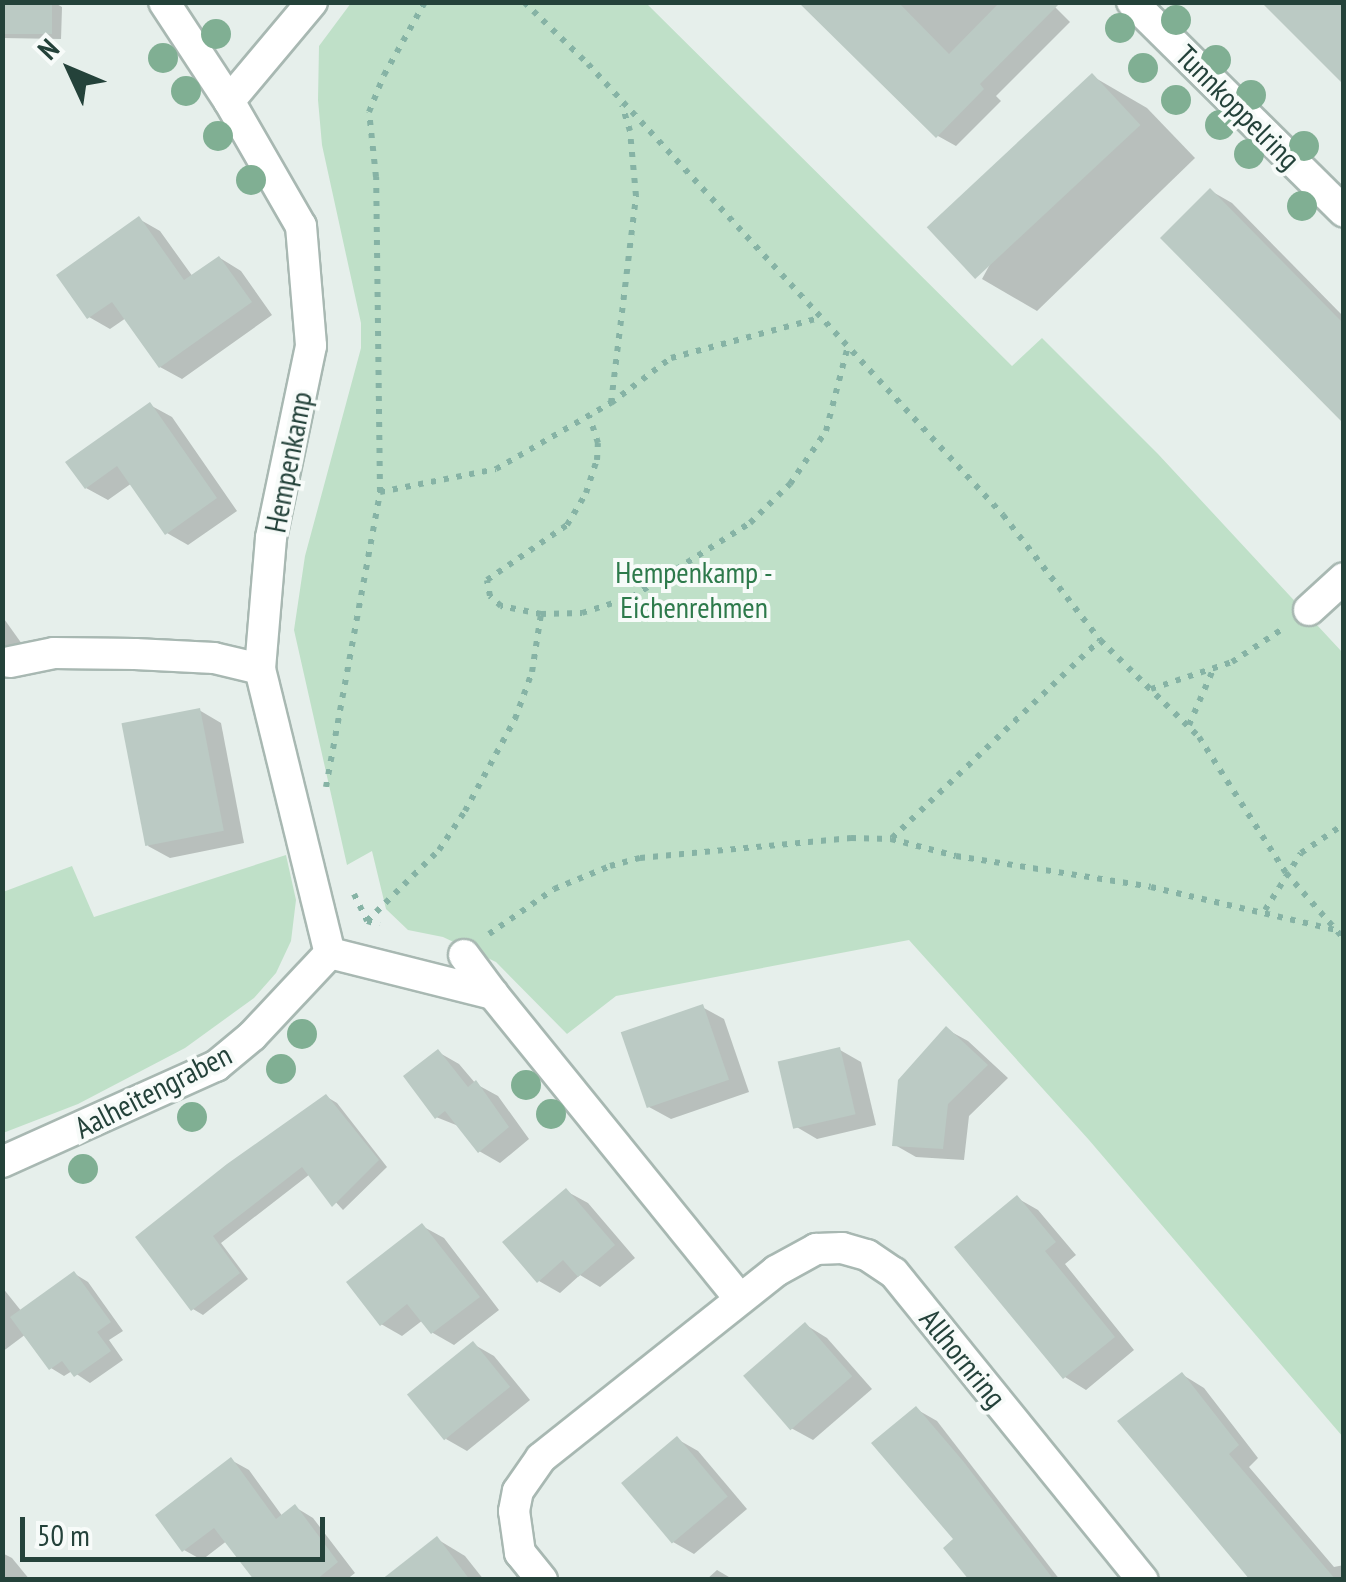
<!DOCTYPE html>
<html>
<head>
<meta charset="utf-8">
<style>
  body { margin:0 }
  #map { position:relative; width:1346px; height:1582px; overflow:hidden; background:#e6efeb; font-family:"PT Sans Narrow",sans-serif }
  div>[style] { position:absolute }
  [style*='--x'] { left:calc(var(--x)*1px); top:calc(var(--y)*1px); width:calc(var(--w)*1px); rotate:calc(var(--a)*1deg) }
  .green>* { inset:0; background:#bfe0c8 }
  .shadow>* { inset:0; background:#0003 }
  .building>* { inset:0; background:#bbcac4; transform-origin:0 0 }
  .path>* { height:6px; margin-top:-3px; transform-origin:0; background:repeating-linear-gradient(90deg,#86b3a5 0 5px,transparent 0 13px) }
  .roads { filter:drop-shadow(2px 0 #a8b8b2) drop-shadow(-2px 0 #a8b8b2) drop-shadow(0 2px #a8b8b2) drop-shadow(0 -2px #a8b8b2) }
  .minor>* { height:30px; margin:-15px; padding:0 15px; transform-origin:15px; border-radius:15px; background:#fff }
  .trees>* { width:30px; height:30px; margin:-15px; border-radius:50%; background:#80af93 }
  span { translate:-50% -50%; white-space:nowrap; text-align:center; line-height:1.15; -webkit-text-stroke:8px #f7fbf9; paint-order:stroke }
  .street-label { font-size:30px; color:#24423a }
  .park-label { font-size:30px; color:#2d7a4b }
  .frame { position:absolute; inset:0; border:5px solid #24423a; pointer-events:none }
  .north { position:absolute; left:20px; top:20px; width:100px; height:100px; -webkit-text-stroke:8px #f7fbf9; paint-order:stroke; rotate:314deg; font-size:28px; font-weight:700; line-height:40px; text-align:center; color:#24423a }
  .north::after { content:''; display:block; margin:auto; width:35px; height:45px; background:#24423a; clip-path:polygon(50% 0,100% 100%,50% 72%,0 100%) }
  .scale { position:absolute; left:20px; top:1517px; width:305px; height:45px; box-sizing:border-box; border:5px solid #24423a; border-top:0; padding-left:12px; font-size:30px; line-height:35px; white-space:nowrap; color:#24423a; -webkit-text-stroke:8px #f7fbf9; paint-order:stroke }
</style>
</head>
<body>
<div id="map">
  <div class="green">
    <i style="clip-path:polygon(351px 3px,646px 3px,1012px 366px,1042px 338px,1158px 454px,1343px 653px,1343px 1437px,1089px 1140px,909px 940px,616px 996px,567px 1034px,496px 962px,443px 937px,408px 930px,386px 909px,372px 851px,347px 865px,294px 630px,305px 556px,361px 348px,361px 323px,322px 145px,318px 100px,319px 46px)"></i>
    <i style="clip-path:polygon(286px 855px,296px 900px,291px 941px,276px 973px,254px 998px,185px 1048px,78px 1104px,3px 1133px,3px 892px,72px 866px,94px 917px)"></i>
  </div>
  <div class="shadow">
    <i style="clip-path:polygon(2px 2px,53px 2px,62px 7px,61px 39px,2px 38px)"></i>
    <i style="clip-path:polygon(802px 2px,1050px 2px,1070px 22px,996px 96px,1001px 101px,956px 146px,938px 136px)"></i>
    <i style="clip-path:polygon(1092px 76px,1147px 108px,1195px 158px,1037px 311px,982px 279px)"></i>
    <i style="clip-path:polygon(1211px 191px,1232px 203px,1344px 317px,1344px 421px)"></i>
    <i style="clip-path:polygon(139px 219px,160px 231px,193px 277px,220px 258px,241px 271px,272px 315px,182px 379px,160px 367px,126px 318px,110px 329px,89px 317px)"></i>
    <i style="clip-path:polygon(150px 405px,172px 417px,237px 511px,188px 545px,167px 533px,132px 483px,108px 500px,86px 488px)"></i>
    <i style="clip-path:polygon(2px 616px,22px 644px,2px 657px)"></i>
    <i style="clip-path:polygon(199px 710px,221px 723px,244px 843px,170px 858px,148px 846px)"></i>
    <i style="clip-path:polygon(702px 1007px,724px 1019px,749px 1092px,671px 1119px,649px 1107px)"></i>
    <i style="clip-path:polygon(946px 1029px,968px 1041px,1008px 1078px,969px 1116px,964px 1160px,916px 1157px,895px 1145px)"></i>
    <i style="clip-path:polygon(840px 1050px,861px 1062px,876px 1125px,817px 1139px,795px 1126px)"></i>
    <i style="clip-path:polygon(438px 1052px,459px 1064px,476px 1084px,498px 1096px,529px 1139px,500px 1163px,479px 1151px,461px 1127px,436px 1117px)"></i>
    <i style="clip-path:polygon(327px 1097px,337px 1103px,387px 1167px,343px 1210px,310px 1174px,221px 1243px,248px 1279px,203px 1315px,193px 1309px,139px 1238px)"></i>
    <i style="clip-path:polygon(566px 1191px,588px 1203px,635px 1258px,600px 1287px,580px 1275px,560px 1293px,539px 1281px)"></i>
    <i style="clip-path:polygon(1017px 1198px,1038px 1210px,1076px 1255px,1065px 1264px,1134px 1350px,1086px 1390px,1065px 1377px)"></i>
    <i style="clip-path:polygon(422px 1226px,444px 1238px,499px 1310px,454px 1345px,433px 1333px,423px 1320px,402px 1336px,381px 1324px)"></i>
    <i style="clip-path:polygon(75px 1274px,88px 1282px,123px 1331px,109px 1340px,123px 1360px,90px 1383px,72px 1371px,64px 1376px,51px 1368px,26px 1334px,2px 1352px,2px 1287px,22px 1312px)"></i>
    <i style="clip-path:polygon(806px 1325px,827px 1338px,872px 1389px,813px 1440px,791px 1428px)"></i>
    <i style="clip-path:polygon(473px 1344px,494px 1356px,530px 1400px,467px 1451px,446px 1439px)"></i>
    <i style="clip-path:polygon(1183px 1375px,1204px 1388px,1258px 1458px,1249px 1467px,1334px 1567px,1344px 1565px,1344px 1580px,1253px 1580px)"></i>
    <i style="clip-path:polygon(916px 1409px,937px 1421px,1060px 1580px,972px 1580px)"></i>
    <i style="clip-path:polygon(677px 1439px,698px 1451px,747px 1509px,694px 1554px,673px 1542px)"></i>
    <i style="clip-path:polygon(231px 1460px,249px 1470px,283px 1517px,295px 1507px,313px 1518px,355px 1573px,346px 1580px,261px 1580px,228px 1540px,202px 1560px,184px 1550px)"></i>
    <i style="clip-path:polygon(437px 1539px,465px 1556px,484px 1580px,403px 1580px)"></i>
    <i style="clip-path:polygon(2px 1553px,12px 1558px,30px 1580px,2px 1580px)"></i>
    <i style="clip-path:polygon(717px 1570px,734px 1580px,706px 1580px)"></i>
  </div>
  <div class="building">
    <i style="left:2px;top:2px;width:50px;height:32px"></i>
    <i style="clip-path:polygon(798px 2px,898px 2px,949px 54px,1000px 2px,1061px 2px,980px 84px,984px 89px,936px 138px)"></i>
    <i style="clip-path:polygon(1261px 2px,1344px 2px,1344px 85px)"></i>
    <i style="left:1092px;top:73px;width:71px;height:226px;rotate:47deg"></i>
    <i style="clip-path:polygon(1210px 188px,1344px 324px,1344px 424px,1160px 238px)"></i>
    <i style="clip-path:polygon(139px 216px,184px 280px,219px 256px,252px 302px,159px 368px,112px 302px,87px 319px,56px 275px)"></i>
    <i style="clip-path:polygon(150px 402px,217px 498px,165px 535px,117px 466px,85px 489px,65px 462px)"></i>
    <i style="left:200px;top:708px;width:125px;height:80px;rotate:79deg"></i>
    <i style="left:703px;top:1004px;width:80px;height:87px;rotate:71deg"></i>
    <i style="clip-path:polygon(946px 1026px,988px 1065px,948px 1104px,943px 1149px,892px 1146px,898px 1080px)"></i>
    <i style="left:840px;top:1047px;width:69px;height:64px;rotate:77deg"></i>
    <i style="clip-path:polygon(438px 1049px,468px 1087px,476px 1080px,509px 1127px,478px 1153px,445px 1111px,435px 1119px,403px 1076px)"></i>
    <i style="clip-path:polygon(326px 1094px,379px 1160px,332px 1207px,302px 1167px,213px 1236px,240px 1273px,191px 1311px,135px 1237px,227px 1164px)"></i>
    <i style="clip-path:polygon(566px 1188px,615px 1245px,578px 1277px,563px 1260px,537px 1283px,502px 1242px)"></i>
    <i style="clip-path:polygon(1017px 1195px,1056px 1242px,1045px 1251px,1115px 1337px,1063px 1379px,954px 1247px)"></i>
    <i style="clip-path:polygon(422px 1223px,480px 1297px,431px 1334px,407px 1304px,380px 1326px,346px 1282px)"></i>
    <i style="clip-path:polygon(74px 1271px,111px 1322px,97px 1332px,111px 1351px,74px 1377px,62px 1361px,49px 1370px,10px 1317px)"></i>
    <i style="left:805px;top:1322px;width:72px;height:82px;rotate:49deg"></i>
    <i style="left:473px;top:1341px;width:59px;height:85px;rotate:51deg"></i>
    <i style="clip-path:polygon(1182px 1372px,1239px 1445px,1229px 1454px,1336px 1580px,1250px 1580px,1117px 1421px)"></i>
    <i style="clip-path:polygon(916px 1406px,963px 1461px,1054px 1580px,969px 1580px,943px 1548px,953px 1539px,871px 1443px)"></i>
    <i style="left:677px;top:1436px;width:79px;height:73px;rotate:50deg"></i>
    <i style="clip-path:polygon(231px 1457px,276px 1519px,295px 1504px,338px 1562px,316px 1580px,254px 1580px,214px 1528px,182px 1552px,155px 1515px)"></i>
    <i style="clip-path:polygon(437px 1536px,470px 1580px,381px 1580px)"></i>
  </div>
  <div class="path">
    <i style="--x:524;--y:2;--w:89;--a:44.1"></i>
    <i style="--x:588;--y:64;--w:613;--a:47.38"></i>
    <i style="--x:1003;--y:515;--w:158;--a:52.2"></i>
    <i style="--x:1100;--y:640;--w:139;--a:44.4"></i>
    <i style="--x:1199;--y:737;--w:161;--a:57.4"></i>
    <i style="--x:1286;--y:873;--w:88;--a:48.7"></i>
    <i style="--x:611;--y:403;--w:209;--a:-83.1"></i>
    <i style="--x:636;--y:196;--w:65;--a:-95.3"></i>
    <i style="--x:630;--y:131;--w:27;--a:-107"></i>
    <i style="--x:380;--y:492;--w:118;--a:-11.2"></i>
    <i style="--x:496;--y:469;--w:133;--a:-29.9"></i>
    <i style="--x:611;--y:403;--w:75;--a:-36.9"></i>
    <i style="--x:671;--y:358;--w:153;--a:-15.1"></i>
    <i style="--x:541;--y:614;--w:41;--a:-168.7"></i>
    <i style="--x:501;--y:606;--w:15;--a:-138"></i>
    <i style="--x:490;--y:596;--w:16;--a:-101"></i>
    <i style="--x:487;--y:580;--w:97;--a:-34.5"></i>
    <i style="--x:567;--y:525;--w:37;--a:-59"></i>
    <i style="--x:586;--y:493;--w:35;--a:-72"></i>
    <i style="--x:597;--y:460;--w:17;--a:-87"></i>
    <i style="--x:598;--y:443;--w:29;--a:-108"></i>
    <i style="--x:1151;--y:689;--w:85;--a:-18.4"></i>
    <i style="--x:1232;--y:662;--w:62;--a:-33.2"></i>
    <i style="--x:1189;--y:725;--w:58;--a:-66.5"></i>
    <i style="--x:326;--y:787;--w:300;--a:-79.6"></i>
    <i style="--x:380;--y:492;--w:315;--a:-90.7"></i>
    <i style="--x:376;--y:177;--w:65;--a:-96.1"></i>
    <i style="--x:369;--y:112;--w:40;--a:-68"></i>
    <i style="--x:384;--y:75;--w:84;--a:-60.7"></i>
    <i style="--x:892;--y:838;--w:287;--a:-43.6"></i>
    <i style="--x:354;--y:894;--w:30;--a:64"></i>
    <i style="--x:367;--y:921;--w:13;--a:18"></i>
    <i style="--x:1265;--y:910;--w:67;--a:-57.7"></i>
    <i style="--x:1301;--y:853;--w:52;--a:-34"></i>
    <i style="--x:367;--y:921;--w:101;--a:-44.6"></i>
    <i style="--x:439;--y:850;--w:47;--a:-56.3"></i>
    <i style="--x:465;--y:811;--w:105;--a:-61.5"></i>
    <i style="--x:515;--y:719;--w:50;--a:-70.1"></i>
    <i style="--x:532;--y:672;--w:59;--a:-81.2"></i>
    <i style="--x:541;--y:614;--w:41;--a:-1.4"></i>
    <i style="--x:582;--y:613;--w:52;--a:-17.7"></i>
    <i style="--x:632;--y:597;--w:139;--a:-32.1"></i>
    <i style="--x:750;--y:523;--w:56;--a:-44.3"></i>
    <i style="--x:790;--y:484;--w:64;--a:-55.8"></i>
    <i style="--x:826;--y:431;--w:88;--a:-75.5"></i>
    <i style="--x:489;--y:934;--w:79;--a:-34.7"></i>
    <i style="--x:554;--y:889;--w:61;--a:-22.3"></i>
    <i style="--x:610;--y:866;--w:31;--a:-15"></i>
    <i style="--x:640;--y:858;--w:212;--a:-5.4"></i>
    <i style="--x:851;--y:838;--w:40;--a:1.4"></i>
    <i style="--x:891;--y:839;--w:67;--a:14.7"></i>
    <i style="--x:956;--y:856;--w:197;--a:9"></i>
    <i style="--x:1151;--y:887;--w:198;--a:13.1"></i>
  </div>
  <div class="roads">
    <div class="minor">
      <i style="--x:164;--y:2;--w:118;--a:56.7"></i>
      <i style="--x:229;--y:101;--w:144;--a:60.1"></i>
      <i style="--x:301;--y:226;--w:120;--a:85.2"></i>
      <i style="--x:311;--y:346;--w:196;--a:101.8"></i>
      <i style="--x:271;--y:538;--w:131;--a:94.8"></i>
      <i style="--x:260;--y:669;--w:292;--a:76.2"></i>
      <i style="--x:1132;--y:2;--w:298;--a:44.7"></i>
      <i style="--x:229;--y:101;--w:129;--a:-50"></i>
      <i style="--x:1309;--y:610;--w:47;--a:-42.4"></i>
      <i style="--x:10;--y:662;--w:45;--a:-11.6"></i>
      <i style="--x:54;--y:653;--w:81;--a:0.7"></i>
      <i style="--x:135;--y:654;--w:79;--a:2.9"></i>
      <i style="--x:214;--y:658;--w:47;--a:13.4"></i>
      <i style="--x:330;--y:953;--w:168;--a:14.1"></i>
      <i style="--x:493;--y:994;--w:392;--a:51"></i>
      <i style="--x:464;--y:955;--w:49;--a:53.4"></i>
      <i style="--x:2;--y:1162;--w:235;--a:-24.2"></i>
      <i style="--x:216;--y:1066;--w:47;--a:-39.8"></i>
      <i style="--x:252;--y:1036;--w:114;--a:-46.8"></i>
      <i style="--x:542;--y:1580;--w:35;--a:-129"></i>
      <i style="--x:520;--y:1553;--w:42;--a:-98.1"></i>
      <i style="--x:514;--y:1511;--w:20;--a:-79"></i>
      <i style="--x:518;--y:1491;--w:40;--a:-55.1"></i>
      <i style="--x:541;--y:1458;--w:300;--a:-38.5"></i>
      <i style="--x:776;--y:1271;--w:46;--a:-28.8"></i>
      <i style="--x:816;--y:1249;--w:26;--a:-2"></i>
      <i style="--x:842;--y:1248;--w:26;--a:16"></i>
      <i style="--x:867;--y:1255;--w:32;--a:34"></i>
      <i style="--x:894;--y:1273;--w:395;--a:51"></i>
    </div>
  </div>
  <div class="trees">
    <i style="left:1176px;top:20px"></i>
    <i style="left:1120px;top:28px"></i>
    <i style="left:216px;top:34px"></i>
    <i style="left:163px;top:58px"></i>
    <i style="left:1216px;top:60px"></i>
    <i style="left:1143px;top:68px"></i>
    <i style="left:186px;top:91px"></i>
    <i style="left:1251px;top:95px"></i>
    <i style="left:1176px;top:100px"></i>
    <i style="left:1220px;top:125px"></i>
    <i style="left:218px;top:136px"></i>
    <i style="left:1304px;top:146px"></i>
    <i style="left:1249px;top:154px"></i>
    <i style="left:251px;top:180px"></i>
    <i style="left:1302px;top:206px"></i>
    <i style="left:302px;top:1034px"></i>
    <i style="left:281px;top:1069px"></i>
    <i style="left:526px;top:1085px"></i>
    <i style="left:551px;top:1114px"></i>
    <i style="left:192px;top:1117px"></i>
    <i style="left:83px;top:1169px"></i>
  </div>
  <div class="street-label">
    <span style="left:1238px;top:107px;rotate:45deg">Tunnkoppelring</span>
    <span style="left:288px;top:462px;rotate:-79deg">Hempenkamp</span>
    <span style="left:153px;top:1091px;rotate:-27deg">Aalheitengraben</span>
    <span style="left:963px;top:1358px;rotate:51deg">Allhornring</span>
  </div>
  <div class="park-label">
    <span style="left:694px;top:589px">Hempenkamp -<br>Eichenrehmen</span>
  </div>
  <div class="frame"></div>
  <div class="north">N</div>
  <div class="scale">50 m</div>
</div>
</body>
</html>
